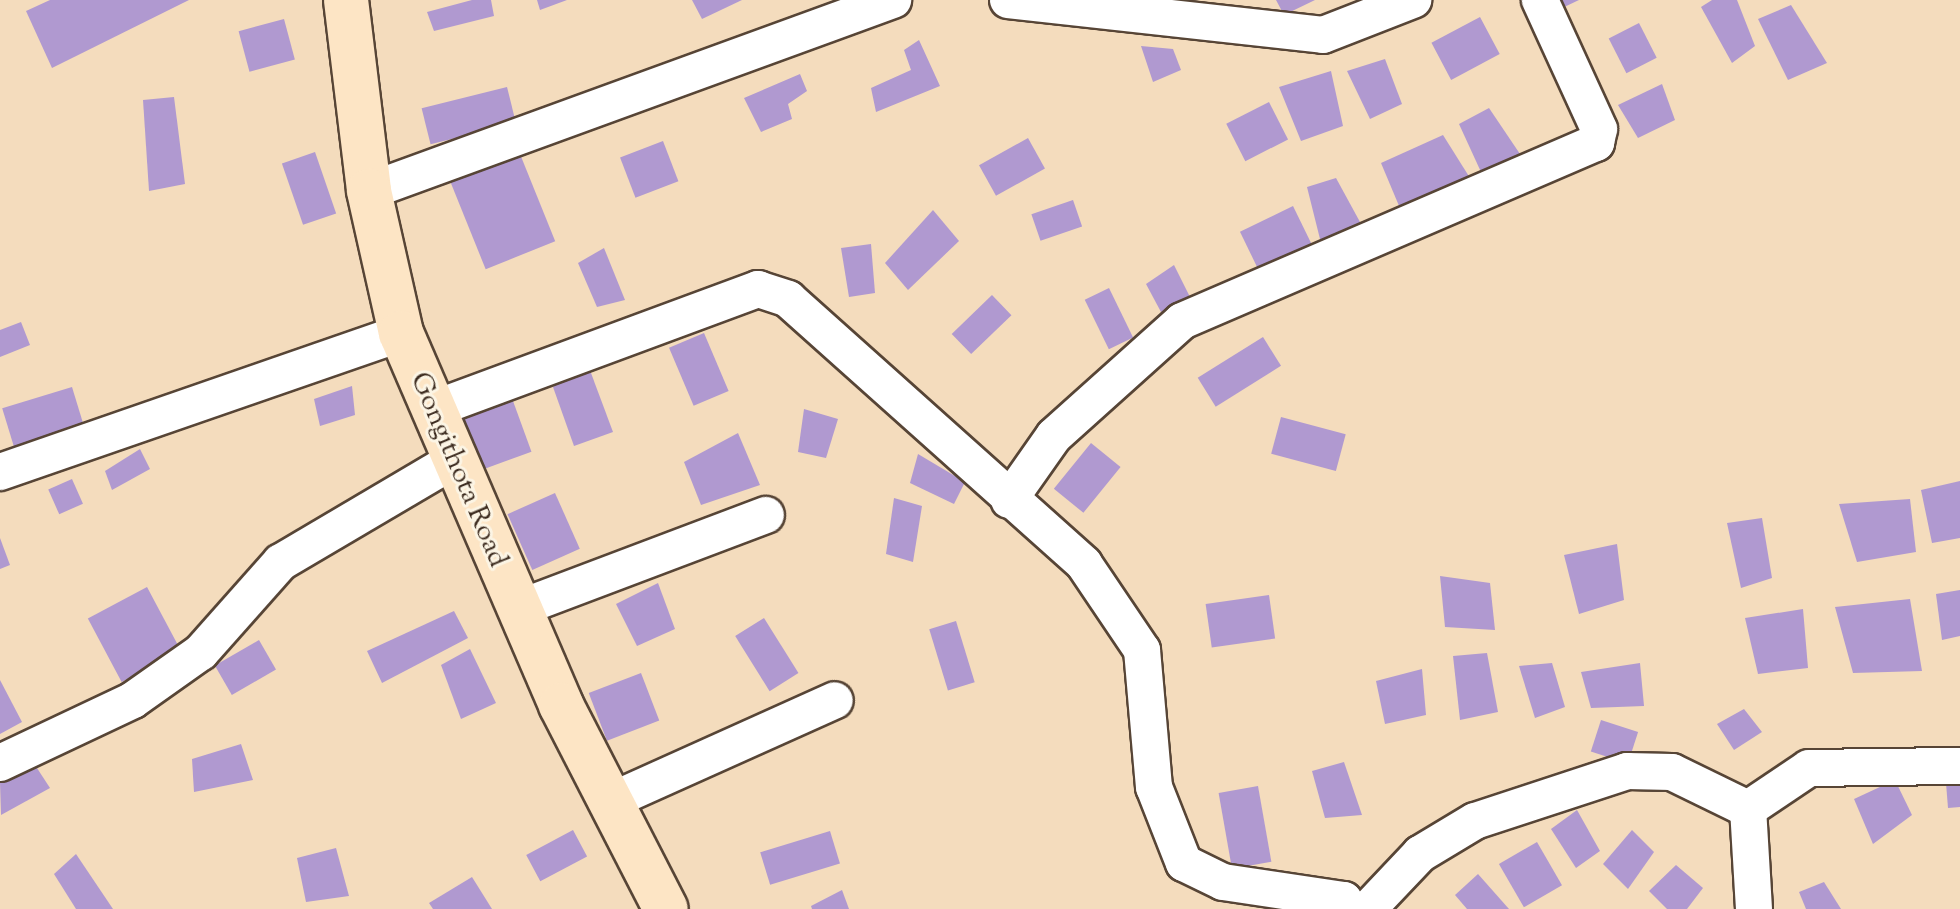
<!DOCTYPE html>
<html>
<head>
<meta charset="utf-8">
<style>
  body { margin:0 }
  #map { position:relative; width:1960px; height:909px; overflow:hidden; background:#f4dcbd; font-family:"Sorts Mill Goudy",serif }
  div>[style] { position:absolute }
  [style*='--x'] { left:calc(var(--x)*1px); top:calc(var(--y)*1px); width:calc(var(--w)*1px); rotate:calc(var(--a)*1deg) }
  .building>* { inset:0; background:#b099d0; transform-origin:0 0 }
  .roads { filter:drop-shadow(2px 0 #574536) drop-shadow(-2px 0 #574536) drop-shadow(0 2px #574536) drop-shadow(0 -2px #574536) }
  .street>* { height:36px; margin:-18px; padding:0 18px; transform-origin:18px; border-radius:18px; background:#fff }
  .secondary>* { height:44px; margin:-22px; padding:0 22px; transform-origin:22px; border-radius:22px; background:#fde5c5 }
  span { translate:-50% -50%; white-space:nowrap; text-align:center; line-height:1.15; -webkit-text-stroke:6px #fcf5e5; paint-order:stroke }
  .street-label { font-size:28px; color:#3b2a1e }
</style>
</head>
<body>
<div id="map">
  <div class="building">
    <i style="clip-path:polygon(50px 0,189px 0,52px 68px,26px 11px)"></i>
    <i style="clip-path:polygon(472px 0,491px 0,494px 16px,434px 31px,427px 12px)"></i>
    <i style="clip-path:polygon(537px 0,567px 0,540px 10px)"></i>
    <i style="clip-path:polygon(692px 0,742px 0,702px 19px)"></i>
    <i style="clip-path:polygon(1276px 0,1315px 0,1284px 15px)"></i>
    <i style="clip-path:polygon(1556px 0,1579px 0,1560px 9px)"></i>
    <i style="clip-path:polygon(1712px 0,1737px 0,1755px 46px,1732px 63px,1701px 7px)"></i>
    <i style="clip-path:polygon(1791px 5px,1827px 63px,1788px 80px,1758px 19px)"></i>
    <i style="left:1480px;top:17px;width:42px;height:55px;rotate:62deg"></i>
    <i style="left:284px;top:19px;width:42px;height:47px;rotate:75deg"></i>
    <i style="left:1639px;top:23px;width:39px;height:34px;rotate:63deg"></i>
    <i style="clip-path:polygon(919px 40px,940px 86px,876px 112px,871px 88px,911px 70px,904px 50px)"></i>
    <i style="clip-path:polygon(1141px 46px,1173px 49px,1181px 70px,1153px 82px)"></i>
    <i style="clip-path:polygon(1385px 59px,1402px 104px,1370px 119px,1347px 71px)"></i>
    <i style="clip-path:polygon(1331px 71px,1343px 126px,1301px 141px,1279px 87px)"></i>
    <i style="clip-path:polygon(800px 74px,807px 91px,788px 104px,792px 119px,761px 132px,744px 98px)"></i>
    <i style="clip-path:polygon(1662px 84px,1675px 120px,1638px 138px,1618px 105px)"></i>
    <i style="left:507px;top:87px;width:37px;height:88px;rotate:76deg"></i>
    <i style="clip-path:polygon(174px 97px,185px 184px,149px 191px,143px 100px)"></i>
    <i style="left:1269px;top:102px;width:42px;height:48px;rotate:63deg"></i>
    <i style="clip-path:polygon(1489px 108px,1520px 154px,1481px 172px,1459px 124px)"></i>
    <i style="clip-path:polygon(1443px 135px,1470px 178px,1402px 213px,1381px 163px)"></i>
    <i style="left:1028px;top:138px;width:35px;height:56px;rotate:61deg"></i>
    <i style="left:663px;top:141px;width:43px;height:46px;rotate:69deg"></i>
    <i style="left:315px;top:152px;width:65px;height:35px;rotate:71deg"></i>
    <i style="left:520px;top:154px;width:94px;height:75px;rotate:68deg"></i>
    <i style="clip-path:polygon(1336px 178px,1366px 233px,1322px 247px,1307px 187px)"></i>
    <i style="left:1073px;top:200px;width:28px;height:44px;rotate:71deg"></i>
    <i style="left:1293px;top:206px;width:49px;height:59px;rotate:64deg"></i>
    <i style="clip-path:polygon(933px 210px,959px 241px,908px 290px,885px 263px)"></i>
    <i style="clip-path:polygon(871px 244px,875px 293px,849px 297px,841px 248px)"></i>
    <i style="clip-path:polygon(604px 248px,625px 300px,597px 307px,578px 263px)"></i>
    <i style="clip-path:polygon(1174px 265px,1191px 299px,1161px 312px,1146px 284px)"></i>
    <i style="left:1109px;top:288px;width:55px;height:27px;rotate:64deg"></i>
    <i style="left:992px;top:295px;width:28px;height:56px;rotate:46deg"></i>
    <i style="clip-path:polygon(21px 322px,30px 345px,0 357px,0 330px)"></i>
    <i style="left:704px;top:333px;width:63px;height:38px;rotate:67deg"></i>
    <i style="left:1263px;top:337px;width:34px;height:77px;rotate:58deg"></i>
    <i style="clip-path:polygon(588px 365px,613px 432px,574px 446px,553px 387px)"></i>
    <i style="clip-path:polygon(352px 386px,355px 415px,320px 426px,314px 399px)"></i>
    <i style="left:72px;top:387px;width:41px;height:73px;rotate:73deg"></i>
    <i style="left:513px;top:401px;width:54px;height:54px;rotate:70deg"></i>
    <i style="clip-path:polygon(804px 409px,838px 419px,826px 458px,798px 452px)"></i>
    <i style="left:1281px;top:417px;width:67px;height:38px;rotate:15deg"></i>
    <i style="clip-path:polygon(738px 433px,760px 485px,701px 505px,684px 462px)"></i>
    <i style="left:1091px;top:443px;width:38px;height:59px;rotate:39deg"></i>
    <i style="clip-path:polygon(140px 449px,150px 469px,112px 490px,105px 471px)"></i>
    <i style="clip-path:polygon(918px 454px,965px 482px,954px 504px,910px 483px)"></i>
    <i style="left:72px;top:479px;width:27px;height:26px;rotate:66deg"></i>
    <i style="clip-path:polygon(1960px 481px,1960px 538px,1932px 543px,1921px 490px)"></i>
    <i style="left:555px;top:493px;width:61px;height:52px;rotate:66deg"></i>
    <i style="clip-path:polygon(894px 498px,922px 506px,913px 562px,886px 554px)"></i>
    <i style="clip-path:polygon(1910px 499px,1916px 552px,1857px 562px,1839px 504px)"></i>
    <i style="clip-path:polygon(1762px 518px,1772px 578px,1741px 588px,1727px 523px)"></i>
    <i style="clip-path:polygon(0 538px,10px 565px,0 569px)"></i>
    <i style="clip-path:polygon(1617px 544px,1624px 600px,1579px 614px,1564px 555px)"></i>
    <i style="clip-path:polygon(1440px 576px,1490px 583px,1495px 630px,1445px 627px)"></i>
    <i style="clip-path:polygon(658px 583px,675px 629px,637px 646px,616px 604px)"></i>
    <i style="left:147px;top:587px;width:72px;height:67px;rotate:62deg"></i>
    <i style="clip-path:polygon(1960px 590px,1960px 636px,1942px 640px,1936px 594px)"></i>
    <i style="left:1269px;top:595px;width:44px;height:64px;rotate:82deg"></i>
    <i style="clip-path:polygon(1910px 599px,1922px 671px,1853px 673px,1835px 607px)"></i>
    <i style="clip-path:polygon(1803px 609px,1808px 668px,1758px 674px,1745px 618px)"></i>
    <i style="clip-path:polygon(454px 611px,468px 638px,382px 683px,367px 651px)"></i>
    <i style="left:764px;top:618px;width:65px;height:34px;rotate:58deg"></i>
    <i style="left:956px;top:621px;width:64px;height:28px;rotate:73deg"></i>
    <i style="left:259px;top:640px;width:34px;height:51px;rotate:60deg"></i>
    <i style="clip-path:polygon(470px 649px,496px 703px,461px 719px,441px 665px)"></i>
    <i style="clip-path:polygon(1487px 653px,1498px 712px,1460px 720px,1453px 656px)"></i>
    <i style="clip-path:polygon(1552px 663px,1565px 707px,1535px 718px,1519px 666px)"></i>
    <i style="clip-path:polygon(1640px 663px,1644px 706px,1591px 708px,1581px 672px)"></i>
    <i style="clip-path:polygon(1422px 669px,1426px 715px,1385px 724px,1376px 681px)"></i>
    <i style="left:641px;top:673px;width:51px;height:56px;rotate:69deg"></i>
    <i style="clip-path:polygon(0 680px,22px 722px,0 734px)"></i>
    <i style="clip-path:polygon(1744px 709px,1762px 732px,1734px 750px,1717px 724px)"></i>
    <i style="left:1601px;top:720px;width:39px;height:33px;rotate:18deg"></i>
    <i style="clip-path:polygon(241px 744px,253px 780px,194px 792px,192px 759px)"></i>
    <i style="clip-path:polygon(1344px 762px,1362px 815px,1325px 818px,1312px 771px)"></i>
    <i style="clip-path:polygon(35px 765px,50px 788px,1px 815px,0 783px)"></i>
    <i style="clip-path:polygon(1895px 780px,1912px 815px,1873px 844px,1854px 799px)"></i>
    <i style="clip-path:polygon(1946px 783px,1960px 783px,1960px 807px,1948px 808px)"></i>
    <i style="left:1258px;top:786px;width:77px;height:40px;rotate:80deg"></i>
    <i style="clip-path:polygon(1577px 810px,1600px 851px,1576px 868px,1551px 829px)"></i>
    <i style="left:573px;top:830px;width:30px;height:53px;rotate:62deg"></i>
    <i style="clip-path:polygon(1632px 830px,1654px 852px,1628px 889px,1603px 864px)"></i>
    <i style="left:830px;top:831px;width:34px;height:73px;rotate:73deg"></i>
    <i style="left:1537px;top:842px;width:50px;height:44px;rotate:60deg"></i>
    <i style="clip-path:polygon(336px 848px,349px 896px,306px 902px,297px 858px)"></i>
    <i style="clip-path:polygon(76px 854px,113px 909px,76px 909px,54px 874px)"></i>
    <i style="clip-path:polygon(1676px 865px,1703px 888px,1687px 909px,1667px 909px,1649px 891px)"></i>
    <i style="clip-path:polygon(1478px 874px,1509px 909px,1467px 909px,1455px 895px)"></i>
    <i style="clip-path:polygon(472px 877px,492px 909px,433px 909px,429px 903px)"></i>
    <i style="clip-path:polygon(1824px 882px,1841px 909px,1806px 909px,1799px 892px)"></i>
    <i style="clip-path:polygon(842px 890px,849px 909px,812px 909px,811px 906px)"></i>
  </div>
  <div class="roads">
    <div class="street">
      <i style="--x:1008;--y:0;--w:317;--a:6.3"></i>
      <i style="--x:1323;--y:35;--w:97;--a:-21.3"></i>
      <i style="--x:369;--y:191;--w:558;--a:-20.03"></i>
      <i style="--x:431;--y:410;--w:349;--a:-20.3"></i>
      <i style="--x:758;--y:289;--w:32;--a:18"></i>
      <i style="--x:788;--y:299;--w:397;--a:41.8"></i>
      <i style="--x:1084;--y:564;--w:104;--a:56"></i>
      <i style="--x:1142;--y:650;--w:138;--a:85"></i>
      <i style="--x:1154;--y:787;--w:82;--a:68.5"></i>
      <i style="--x:1184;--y:863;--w:43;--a:26"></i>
      <i style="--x:1223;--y:882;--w:122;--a:8.5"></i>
      <i style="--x:1344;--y:900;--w:10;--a:66"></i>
      <i style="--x:0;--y:472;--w:424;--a:-19.1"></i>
      <i style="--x:1009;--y:500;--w:78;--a:-54.9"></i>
      <i style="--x:1054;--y:436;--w:172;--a:-41.9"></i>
      <i style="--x:1182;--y:321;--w:451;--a:-23.3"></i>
      <i style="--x:1596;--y:143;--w:14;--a:-78"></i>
      <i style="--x:1599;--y:129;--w:142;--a:-114.6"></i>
      <i style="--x:517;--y:609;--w:266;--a:-20.7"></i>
      <i style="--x:0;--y:763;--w:147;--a:-25.3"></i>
      <i style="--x:133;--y:700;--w:83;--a:-35.2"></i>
      <i style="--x:201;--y:652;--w:120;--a:-48.4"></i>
      <i style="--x:281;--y:562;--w:197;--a:-30.5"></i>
      <i style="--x:613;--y:800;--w:243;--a:-24.2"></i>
      <i style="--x:1368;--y:909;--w:76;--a:-46.6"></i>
      <i style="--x:1420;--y:854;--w:64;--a:-31"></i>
      <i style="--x:1475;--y:821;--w:160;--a:-18.2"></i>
      <i style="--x:1627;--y:771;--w:45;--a:1.3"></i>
      <i style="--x:1672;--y:772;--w:85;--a:26"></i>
      <i style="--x:1754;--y:909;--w:100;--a:-93.4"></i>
      <i style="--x:1748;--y:809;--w:73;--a:-33.9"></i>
      <i style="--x:1809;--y:768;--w:151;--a:-0.8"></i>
    </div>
    <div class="secondary">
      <i style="--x:346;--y:0;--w:192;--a:83.1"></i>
      <i style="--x:369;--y:191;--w:146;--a:77.3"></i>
      <i style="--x:401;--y:333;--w:405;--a:66.7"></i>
      <i style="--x:561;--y:705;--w:229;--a:62.8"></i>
    </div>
  </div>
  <div class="street-label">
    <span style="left:458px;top:470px;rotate:67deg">Gongithota Road</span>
  </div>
</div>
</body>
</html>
